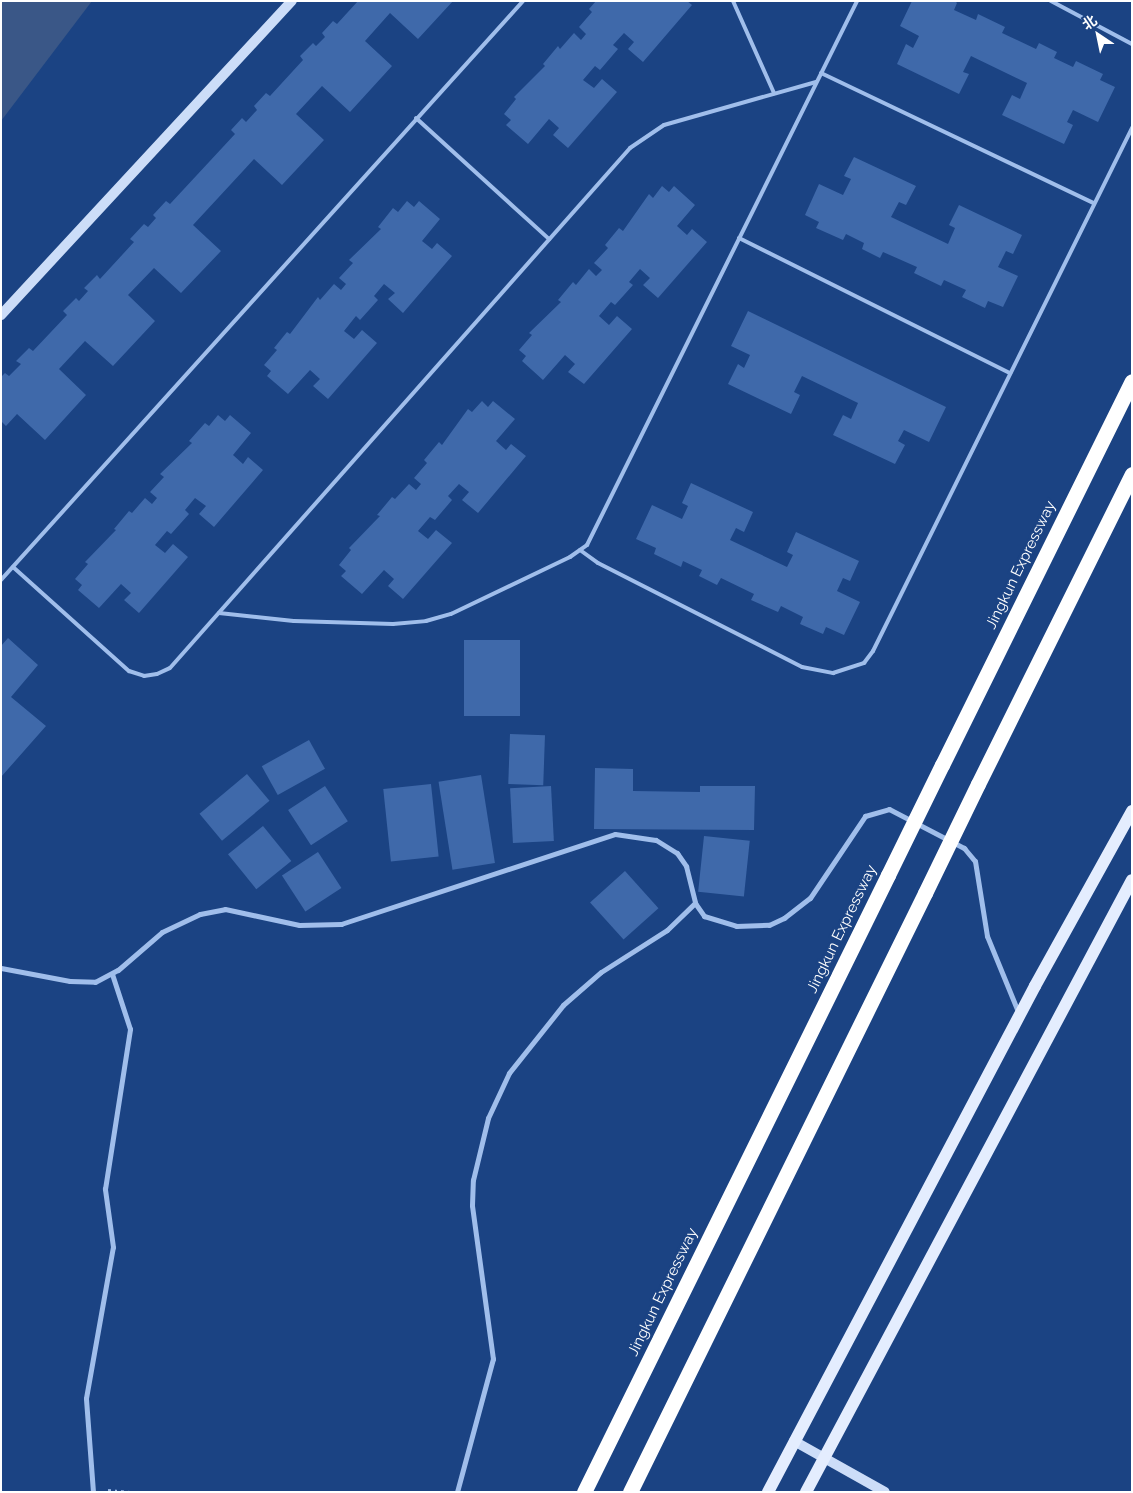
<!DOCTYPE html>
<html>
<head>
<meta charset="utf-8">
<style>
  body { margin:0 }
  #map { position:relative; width:1133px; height:1493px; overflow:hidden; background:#1b4383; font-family:Raleway,"Noto Sans SC",sans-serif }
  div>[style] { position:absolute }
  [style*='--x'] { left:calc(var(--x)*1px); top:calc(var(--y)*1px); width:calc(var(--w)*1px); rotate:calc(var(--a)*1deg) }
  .water>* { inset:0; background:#3a5787 }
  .building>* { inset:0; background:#3f69aa; transform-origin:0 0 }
  .path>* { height:3px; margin-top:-1.5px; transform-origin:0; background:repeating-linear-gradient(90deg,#a0beeb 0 2.5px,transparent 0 6.5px) }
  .lane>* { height:4px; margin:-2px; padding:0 2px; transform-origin:2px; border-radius:2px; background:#a0beeb }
  .street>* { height:5px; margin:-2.5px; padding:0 2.5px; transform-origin:2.5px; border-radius:2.5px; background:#a0beeb }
  .secondary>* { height:10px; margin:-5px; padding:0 5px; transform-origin:5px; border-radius:5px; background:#ccddf8 }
  .primary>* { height:12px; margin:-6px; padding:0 6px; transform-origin:6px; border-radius:6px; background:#e4edfe }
  .highway>* { height:15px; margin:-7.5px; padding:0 7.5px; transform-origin:7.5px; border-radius:7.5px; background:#fff }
  .highway-bridge>* { height:15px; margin:-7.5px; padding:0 7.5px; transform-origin:7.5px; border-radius:7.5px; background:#fff }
  span { translate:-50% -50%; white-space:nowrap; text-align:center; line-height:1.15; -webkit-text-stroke:5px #1b4383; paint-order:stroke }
  .street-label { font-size:15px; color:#fff }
  .frame { position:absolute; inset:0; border:2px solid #fff; pointer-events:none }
  .north { position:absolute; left:1073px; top:10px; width:50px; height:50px; -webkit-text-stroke:4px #1b4383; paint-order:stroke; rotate:326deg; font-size:14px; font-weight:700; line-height:20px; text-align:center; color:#fff }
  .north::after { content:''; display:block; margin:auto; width:18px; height:22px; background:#fff; clip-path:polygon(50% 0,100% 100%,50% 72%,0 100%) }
</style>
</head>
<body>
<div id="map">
  <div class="water">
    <i style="clip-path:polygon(1px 1px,92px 1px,1px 121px)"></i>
  </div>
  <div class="building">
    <i style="clip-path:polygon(358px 1px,453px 1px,418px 39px,390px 13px,365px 41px,392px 66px,350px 112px,322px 86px,296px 114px,324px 140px,282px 185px,254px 159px,243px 171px,193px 225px,221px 251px,181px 293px,154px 268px,128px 295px,155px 321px,113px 366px,85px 341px,59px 369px,86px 395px,45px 440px,17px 414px,6px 426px,1px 421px,1px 377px,5px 373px,9px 376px,21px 364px,16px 361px,29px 348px,33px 351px,67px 315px,63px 311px,76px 298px,79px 301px,88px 291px,84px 288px,97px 275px,100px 279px,134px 242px,130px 239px,144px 224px,148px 227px,156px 218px,153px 215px,166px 201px,170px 204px,235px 134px,231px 130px,242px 118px,246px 122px,257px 110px,254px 106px,266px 93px,270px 96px,303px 60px,300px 56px,313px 43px,316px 46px,325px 37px,322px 33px,333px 21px,337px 24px)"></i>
    <i style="clip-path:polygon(596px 1px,687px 1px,692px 5px,643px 62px,628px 49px,634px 42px,624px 33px,613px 45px,618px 49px,600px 70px,595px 66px,583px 80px,594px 88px,602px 79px,617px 92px,568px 148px,553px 135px,559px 128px,549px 119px,528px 144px,506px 125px,511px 120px,504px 114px,516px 99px,514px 97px,545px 66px,543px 64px,558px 46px,560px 49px,574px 33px,581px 40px,586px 34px,579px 27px,592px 12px,589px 9px)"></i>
    <i style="clip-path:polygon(912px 1px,955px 1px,957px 3px,954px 10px,976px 20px,978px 14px,1005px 27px,1002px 33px,1036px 49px,1039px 43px,1057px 52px,1054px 58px,1073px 67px,1076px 61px,1103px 74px,1100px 80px,1115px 87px,1098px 122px,1073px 110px,1067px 122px,1073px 125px,1064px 144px,1002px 115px,1012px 95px,1020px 99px,1027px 83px,971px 56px,963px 72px,969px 74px,959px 94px,897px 64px,906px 44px,913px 48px,919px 36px,900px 26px)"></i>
    <i style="clip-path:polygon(854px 157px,916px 186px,906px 205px,899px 202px,891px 217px,948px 244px,955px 228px,949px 225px,959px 205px,1022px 235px,1013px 254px,1006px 251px,998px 267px,1018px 276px,1003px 307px,988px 301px,985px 308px,962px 297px,966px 290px,944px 280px,941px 286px,914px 273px,917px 267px,883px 252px,880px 258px,862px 249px,864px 243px,846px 234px,843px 240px,816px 228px,819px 222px,805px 215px,819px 184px,843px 195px,851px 179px,844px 176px)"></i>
    <i style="clip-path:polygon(662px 186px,669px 192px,674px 186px,695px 205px,677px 226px,687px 235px,692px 229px,707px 242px,658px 298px,643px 285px,650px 278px,640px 269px,629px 282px,633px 285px,615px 305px,611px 302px,599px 316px,609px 325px,617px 316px,632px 329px,584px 384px,568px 372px,575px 364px,565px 355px,543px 380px,522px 361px,526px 356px,519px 350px,532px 335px,529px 333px,561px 302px,558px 300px,573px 282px,576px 285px,589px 269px,596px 276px,602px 270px,594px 263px,608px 248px,605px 245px,619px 228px,623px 231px,649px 194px,653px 198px)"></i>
    <i style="clip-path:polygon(407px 201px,414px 207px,419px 201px,440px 219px,422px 241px,432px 249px,437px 243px,452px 256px,403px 313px,388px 299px,395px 293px,384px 284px,374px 296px,378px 300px,360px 320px,356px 316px,344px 331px,354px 339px,362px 330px,377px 343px,328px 399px,313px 386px,320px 379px,310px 370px,288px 394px,267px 376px,271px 371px,264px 365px,277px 350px,274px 348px,287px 332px,290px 334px,318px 297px,320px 300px,334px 284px,341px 290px,346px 284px,339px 278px,353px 263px,349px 260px,381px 229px,378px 227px,393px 208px,398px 212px)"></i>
    <i style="clip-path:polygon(748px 311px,946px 407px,929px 442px,904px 430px,898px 441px,905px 445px,895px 464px,833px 435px,843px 415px,851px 419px,858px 403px,802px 376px,794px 392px,800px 395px,791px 414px,728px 384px,738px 364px,744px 368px,750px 355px,731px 346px)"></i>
    <i style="clip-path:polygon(482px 401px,488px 407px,493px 401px,515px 419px,496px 441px,506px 450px,511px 444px,526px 456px,478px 513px,462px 500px,469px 492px,459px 484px,448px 496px,452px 500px,435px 520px,430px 517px,418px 531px,428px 539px,436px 530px,452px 543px,403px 599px,388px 586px,394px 579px,384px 570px,362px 594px,341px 576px,346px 571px,339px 565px,351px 550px,349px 548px,380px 516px,377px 515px,392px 497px,395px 499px,409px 484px,416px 490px,421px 484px,414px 478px,427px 463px,424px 460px,439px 442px,442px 445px,468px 409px,472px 412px)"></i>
    <i style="clip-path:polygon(218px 415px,225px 421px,230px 415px,251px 433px,233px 455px,243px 464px,248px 457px,263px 470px,214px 527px,199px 514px,206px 506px,195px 498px,185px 510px,189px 514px,171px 534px,167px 531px,155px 545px,165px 553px,173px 544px,188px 557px,139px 613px,124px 600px,131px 593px,121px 584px,99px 608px,78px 590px,82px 585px,75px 579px,88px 564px,85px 562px,116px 530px,114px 529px,129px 511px,132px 513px,145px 498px,152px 504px,157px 498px,150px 492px,164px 477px,160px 474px,192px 443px,189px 441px,205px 423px,209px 426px)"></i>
    <i style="clip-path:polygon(691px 483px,753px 512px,744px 532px,736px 528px,730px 540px,787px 567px,793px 555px,787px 552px,796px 532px,859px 561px,850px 581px,843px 578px,837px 591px,860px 602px,844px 635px,826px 627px,823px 634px,800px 624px,803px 617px,781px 606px,778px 612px,751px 600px,754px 594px,721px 578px,717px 585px,699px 576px,702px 570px,683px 561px,681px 567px,654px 554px,656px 548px,636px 539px,652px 505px,682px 519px,688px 506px,682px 503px)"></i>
    <i style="clip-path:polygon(8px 638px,38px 665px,11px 697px,46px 726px,1px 777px,1px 646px)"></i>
    <i style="left:464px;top:640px;width:56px;height:76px"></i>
    <i style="left:510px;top:734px;width:35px;height:50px;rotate:2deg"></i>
    <i style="left:309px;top:740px;width:33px;height:54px;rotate:61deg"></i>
    <i style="clip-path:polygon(595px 768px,633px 769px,633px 791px,700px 792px,700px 786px,755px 786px,754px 830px,594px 829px)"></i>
    <i style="left:247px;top:774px;width:35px;height:62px;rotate:50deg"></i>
    <i style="left:481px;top:775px;width:89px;height:43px;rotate:81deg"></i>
    <i style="left:431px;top:784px;width:73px;height:48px;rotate:84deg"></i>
    <i style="left:325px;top:786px;width:42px;height:44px;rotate:57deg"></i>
    <i style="left:551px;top:786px;width:55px;height:41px;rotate:87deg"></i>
    <i style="left:263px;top:826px;width:45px;height:45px;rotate:51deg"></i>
    <i style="left:704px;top:836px;width:46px;height:56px;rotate:6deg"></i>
    <i style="left:318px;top:852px;width:43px;height:43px;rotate:57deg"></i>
    <i style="left:625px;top:871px;width:50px;height:47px;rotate:48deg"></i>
  </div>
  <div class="path">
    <i style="--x:108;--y:1490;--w:22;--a:5"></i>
  </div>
  <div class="lane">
    <i style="--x:733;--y:1;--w:101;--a:66"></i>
    <i style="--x:1051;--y:1;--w:92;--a:28"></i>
    <i style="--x:821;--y:73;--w:301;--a:25.5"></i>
    <i style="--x:416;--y:118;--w:180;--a:42.3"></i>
    <i style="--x:739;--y:238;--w:303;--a:26.5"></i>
    <i style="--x:580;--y:550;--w:22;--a:36"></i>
    <i style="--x:598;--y:563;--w:229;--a:27"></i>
    <i style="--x:802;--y:667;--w:32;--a:11"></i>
    <i style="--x:833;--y:673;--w:33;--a:-18"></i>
    <i style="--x:864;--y:663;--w:15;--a:-53"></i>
    <i style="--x:873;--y:651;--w:584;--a:-63.65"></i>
    <i style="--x:13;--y:567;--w:156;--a:41.9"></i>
    <i style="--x:129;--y:671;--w:16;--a:18"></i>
    <i style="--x:144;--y:676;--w:13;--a:-9"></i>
    <i style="--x:157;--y:674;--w:14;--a:-25"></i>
    <i style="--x:170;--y:668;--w:694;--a:-48.5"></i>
    <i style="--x:630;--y:148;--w:41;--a:-34.1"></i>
    <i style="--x:664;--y:125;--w:158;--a:-15.8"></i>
    <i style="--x:1;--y:580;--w:780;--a:-47.96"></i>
    <i style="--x:219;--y:613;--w:75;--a:6.1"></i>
    <i style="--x:294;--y:621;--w:99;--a:1.7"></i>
    <i style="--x:393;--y:624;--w:33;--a:-5"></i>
    <i style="--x:426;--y:621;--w:26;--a:-16"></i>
    <i style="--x:451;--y:614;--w:132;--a:-25.6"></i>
    <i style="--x:570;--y:557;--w:21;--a:-35"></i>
    <i style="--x:587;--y:545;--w:607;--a:-63.6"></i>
  </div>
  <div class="street">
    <i style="--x:1;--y:968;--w:70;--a:10.7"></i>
    <i style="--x:70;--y:981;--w:25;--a:2"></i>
    <i style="--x:95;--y:982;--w:26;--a:-28"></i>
    <i style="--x:118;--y:970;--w:58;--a:-40.8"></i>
    <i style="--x:162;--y:932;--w:42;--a:-25.3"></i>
    <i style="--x:200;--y:914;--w:25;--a:-11"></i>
    <i style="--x:225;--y:909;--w:76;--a:12.2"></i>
    <i style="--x:299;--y:925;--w:42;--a:-1.4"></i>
    <i style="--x:341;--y:924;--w:288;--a:-18.2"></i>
    <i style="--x:615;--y:834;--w:41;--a:8.3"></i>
    <i style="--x:656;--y:840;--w:25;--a:32"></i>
    <i style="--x:677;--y:853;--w:16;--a:55"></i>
    <i style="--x:686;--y:866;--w:38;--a:76"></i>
    <i style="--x:695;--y:903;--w:16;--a:55"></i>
    <i style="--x:704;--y:916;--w:34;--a:17"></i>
    <i style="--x:736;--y:926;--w:33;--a:-2"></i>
    <i style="--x:769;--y:925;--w:17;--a:-25"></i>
    <i style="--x:784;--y:918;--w:33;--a:-38"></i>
    <i style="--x:810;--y:898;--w:99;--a:-56.1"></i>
    <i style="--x:865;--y:816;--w:25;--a:-16"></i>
    <i style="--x:889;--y:809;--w:85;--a:27.5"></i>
    <i style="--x:964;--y:848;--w:17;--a:50"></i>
    <i style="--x:975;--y:861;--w:76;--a:80.9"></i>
    <i style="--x:987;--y:936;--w:84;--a:67.7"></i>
    <i style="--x:93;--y:1492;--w:94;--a:-94.3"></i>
    <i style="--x:86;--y:1398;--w:153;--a:-79.9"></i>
    <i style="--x:113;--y:1247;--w:59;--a:-97.9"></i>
    <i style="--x:105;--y:1189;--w:162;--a:-81.1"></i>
    <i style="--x:130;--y:1029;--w:58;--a:-108.1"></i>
    <i style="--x:457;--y:1492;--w:138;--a:-74.9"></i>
    <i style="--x:493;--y:1359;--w:155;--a:-97.8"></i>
    <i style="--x:472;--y:1205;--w:25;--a:-88"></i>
    <i style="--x:473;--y:1180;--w:64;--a:-76.4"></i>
    <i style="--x:488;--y:1118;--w:50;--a:-65"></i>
    <i style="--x:509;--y:1073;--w:87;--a:-51.5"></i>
    <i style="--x:563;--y:1005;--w:50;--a:-41"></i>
    <i style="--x:601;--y:972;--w:78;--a:-32.5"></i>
    <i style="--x:667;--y:930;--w:39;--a:-44"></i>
  </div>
  <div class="secondary">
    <i style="--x:1;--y:315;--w:428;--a:-47.2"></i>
    <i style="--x:794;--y:1441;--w:104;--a:29.3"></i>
  </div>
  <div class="primary">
    <i style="--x:768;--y:1492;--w:572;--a:-62.18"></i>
    <i style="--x:1035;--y:986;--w:200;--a:-61"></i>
    <i style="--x:806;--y:1492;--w:693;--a:-61.96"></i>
  </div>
  <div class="highway">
    <i style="--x:942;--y:765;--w:428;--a:-63.7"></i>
    <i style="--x:978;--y:784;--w:346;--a:-63.6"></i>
    <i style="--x:584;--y:1492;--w:688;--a:-63.77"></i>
    <i style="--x:630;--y:1492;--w:668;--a:-63.78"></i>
  </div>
  <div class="highway-bridge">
    <i style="--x:888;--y:875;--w:123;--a:-63.9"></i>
    <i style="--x:925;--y:893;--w:121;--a:-64.1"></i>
  </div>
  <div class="street-label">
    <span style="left:1021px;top:565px;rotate:-64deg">Jingkun Expressway</span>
    <span style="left:842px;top:929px;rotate:-64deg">Jingkun Expressway</span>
    <span style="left:663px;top:1292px;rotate:-64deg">Jingkun Expressway</span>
  </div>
  <div class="frame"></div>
  <div class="north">北</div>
</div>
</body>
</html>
